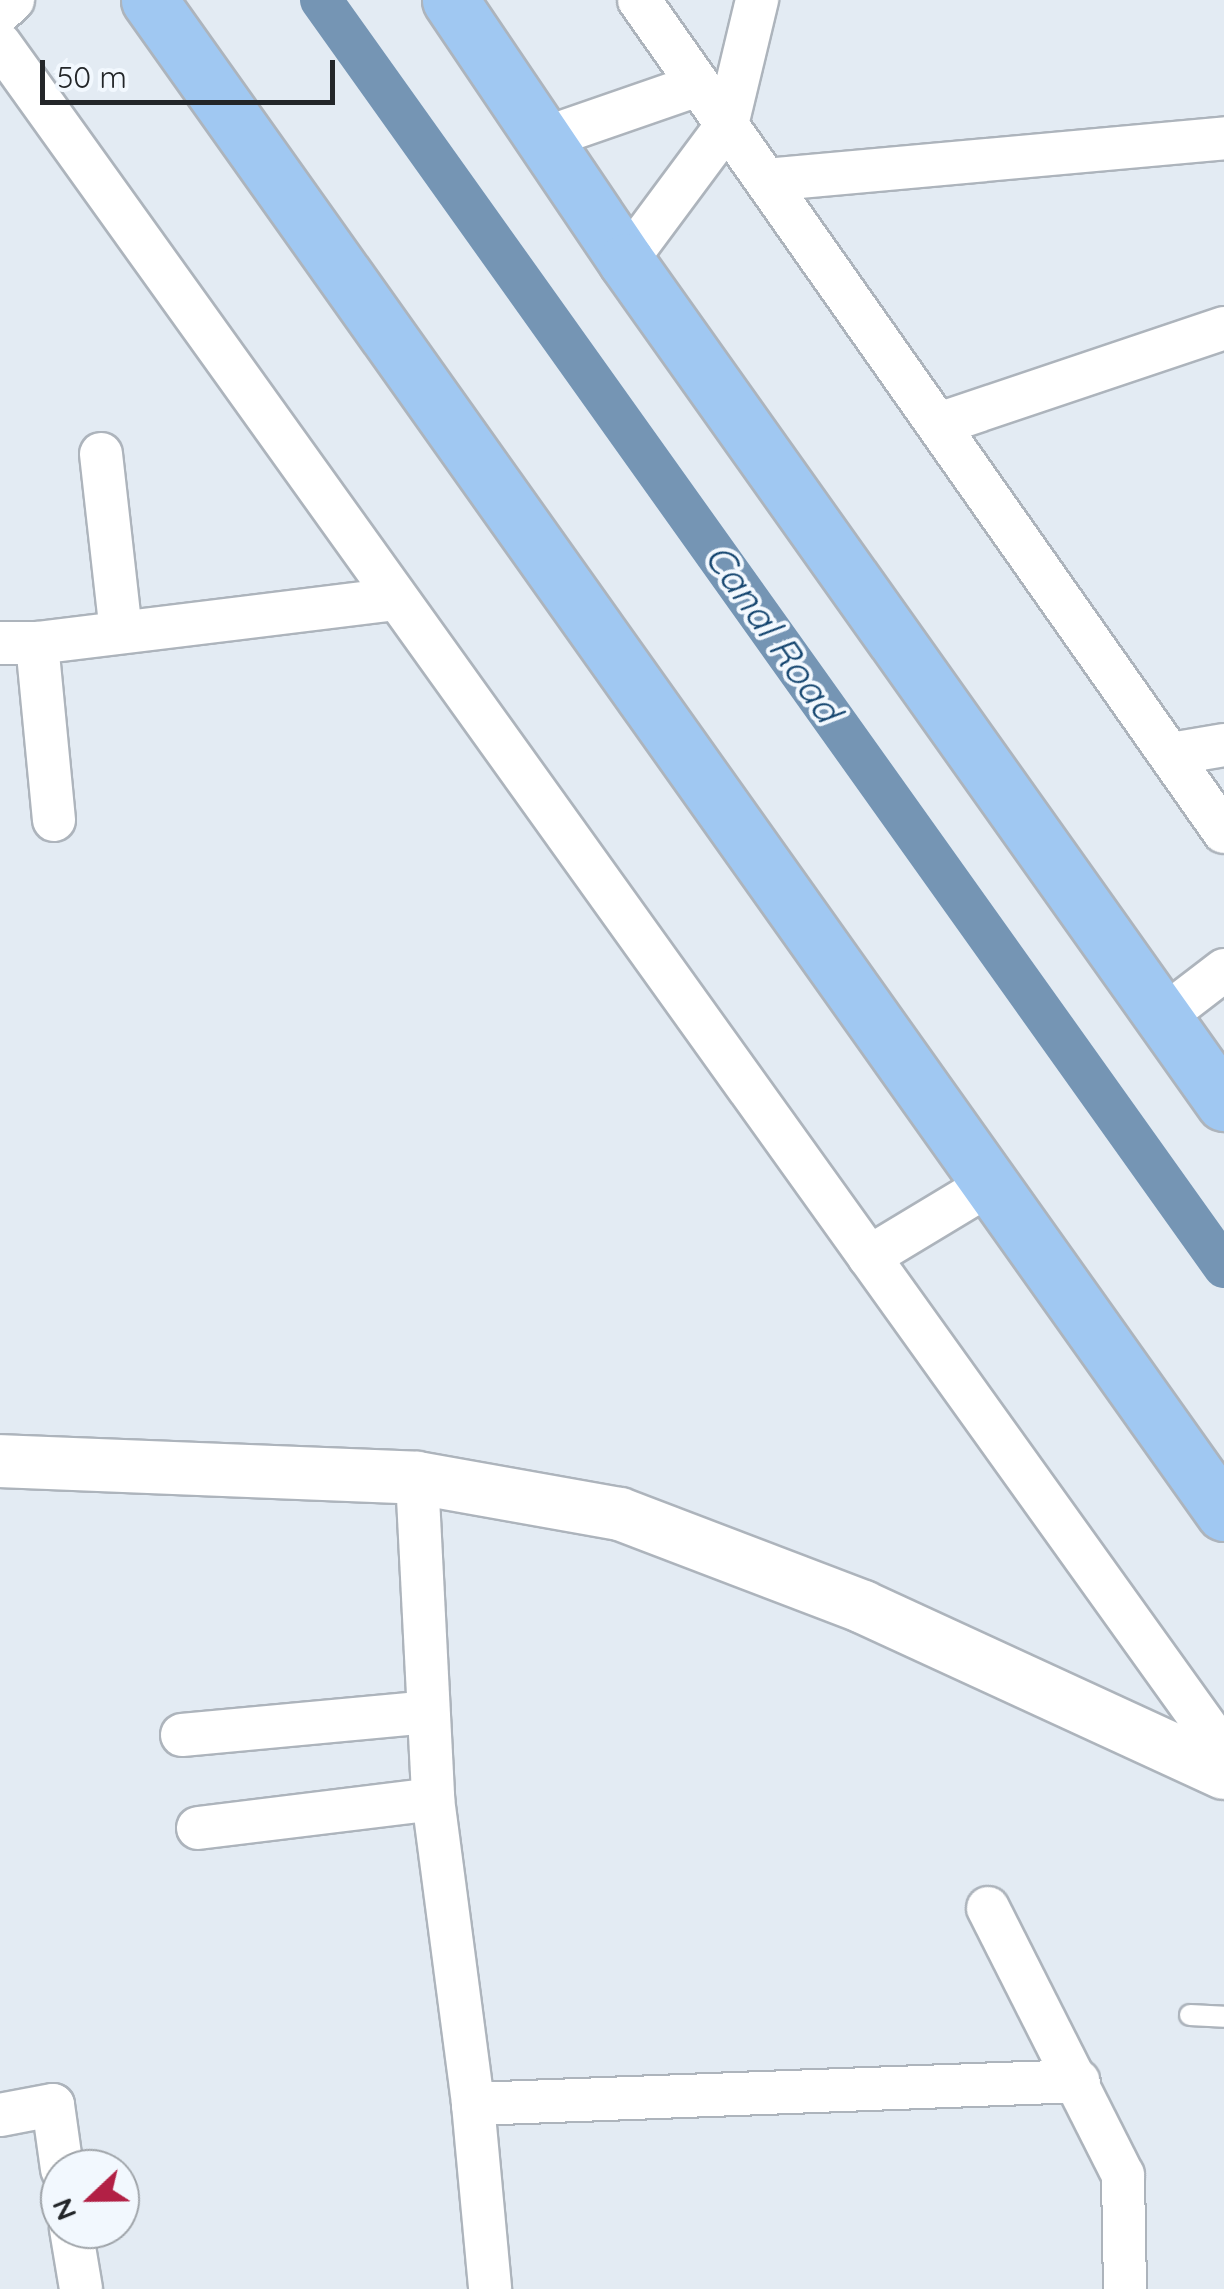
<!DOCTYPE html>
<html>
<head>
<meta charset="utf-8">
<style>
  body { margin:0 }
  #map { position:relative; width:1224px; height:2289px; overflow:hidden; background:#e3ebf3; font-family:Quicksand,sans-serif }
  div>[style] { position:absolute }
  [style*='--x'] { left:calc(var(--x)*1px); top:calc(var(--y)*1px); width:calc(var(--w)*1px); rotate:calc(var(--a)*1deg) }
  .canal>* { height:42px; margin:-21px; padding:0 21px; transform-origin:21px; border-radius:21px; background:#7595b4 }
  .roads { filter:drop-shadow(2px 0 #adb4bc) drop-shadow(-2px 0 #adb4bc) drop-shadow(0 2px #adb4bc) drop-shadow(0 -2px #adb4bc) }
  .service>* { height:20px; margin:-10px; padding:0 10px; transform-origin:10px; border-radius:10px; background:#fff }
  .minor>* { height:42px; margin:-21px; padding:0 21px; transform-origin:21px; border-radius:21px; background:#fff }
  .tertiary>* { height:52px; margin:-26px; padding:0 26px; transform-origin:26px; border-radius:26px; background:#fff }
  .trunk>* { height:55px; margin:-27.5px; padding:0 27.5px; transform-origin:27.5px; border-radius:27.5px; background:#a0c8f2 }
  span { translate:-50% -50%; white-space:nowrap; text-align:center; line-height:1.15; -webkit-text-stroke:8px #f2f8fe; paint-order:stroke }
  .water-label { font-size:38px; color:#14456f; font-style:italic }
  .north { position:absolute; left:40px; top:2149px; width:100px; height:100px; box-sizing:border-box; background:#f2f8fe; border:2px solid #9fa4a9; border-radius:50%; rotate:248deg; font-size:28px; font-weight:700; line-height:40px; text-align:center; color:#232629 }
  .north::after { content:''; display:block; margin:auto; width:35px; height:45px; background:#b22045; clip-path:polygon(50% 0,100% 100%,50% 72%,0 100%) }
  .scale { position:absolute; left:40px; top:60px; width:295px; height:45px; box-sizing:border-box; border:5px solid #232629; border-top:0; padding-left:12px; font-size:30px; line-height:35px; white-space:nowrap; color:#232629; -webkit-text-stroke:8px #f2f8fe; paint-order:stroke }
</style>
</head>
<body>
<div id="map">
  <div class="canal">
    <i style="--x:321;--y:0;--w:1556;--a:54.52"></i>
  </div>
  <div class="roads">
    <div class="service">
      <i style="--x:1190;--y:2015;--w:34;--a:3"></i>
    </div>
    <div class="minor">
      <i style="--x:639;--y:0;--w:1017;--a:54.89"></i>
      <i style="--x:0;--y:12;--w:18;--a:-43"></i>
      <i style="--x:0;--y:44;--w:2101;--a:54.37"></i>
      <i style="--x:545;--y:138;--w:162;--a:-19.1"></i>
      <i style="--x:766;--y:180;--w:460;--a:-5.2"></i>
      <i style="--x:626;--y:261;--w:169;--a:-53.4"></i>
      <i style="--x:727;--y:125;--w:129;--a:-76.5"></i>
      <i style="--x:939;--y:424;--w:301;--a:-18.6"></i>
      <i style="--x:101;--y:454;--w:179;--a:83.6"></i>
      <i style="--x:0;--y:643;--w:37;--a:0"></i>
      <i style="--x:1171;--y:754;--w:54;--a:-9.6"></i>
      <i style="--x:54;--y:820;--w:178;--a:-95.5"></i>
      <i style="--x:37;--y:643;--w:362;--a:-7"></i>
      <i style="--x:1163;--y:1017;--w:77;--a:-37.6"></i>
      <i style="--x:869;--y:1257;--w:141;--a:-31.1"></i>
      <i style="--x:417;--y:1478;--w:321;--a:87.1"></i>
      <i style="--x:433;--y:1799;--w:308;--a:82.5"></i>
      <i style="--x:473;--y:2104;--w:186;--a:84.7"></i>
      <i style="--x:182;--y:1735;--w:247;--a:-5.3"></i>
      <i style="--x:198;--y:1828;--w:237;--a:-7"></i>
      <i style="--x:988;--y:1908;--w:299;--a:63.2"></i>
      <i style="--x:1123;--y:2175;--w:114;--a:89"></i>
      <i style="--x:473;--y:2104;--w:606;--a:-2.17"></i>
      <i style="--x:0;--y:2115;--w:54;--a:-10.7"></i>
      <i style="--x:53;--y:2105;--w:65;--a:82"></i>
      <i style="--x:71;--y:2229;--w:61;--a:80.5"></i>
    </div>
    <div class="tertiary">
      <i style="--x:0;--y:1461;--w:417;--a:2.3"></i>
      <i style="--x:417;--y:1478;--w:206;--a:10.1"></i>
      <i style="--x:620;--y:1514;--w:260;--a:20.9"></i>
      <i style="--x:863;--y:1607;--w:397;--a:24.7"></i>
    </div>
    <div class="trunk">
      <i style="--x:149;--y:0;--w:1856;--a:54.61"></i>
      <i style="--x:450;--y:0;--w:315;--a:56"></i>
      <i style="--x:626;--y:261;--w:1033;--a:54.62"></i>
    </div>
  </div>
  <div class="water-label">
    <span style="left:773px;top:633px;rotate:55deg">Canal Road</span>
  </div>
  <div class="north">N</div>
  <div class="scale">50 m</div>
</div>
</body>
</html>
